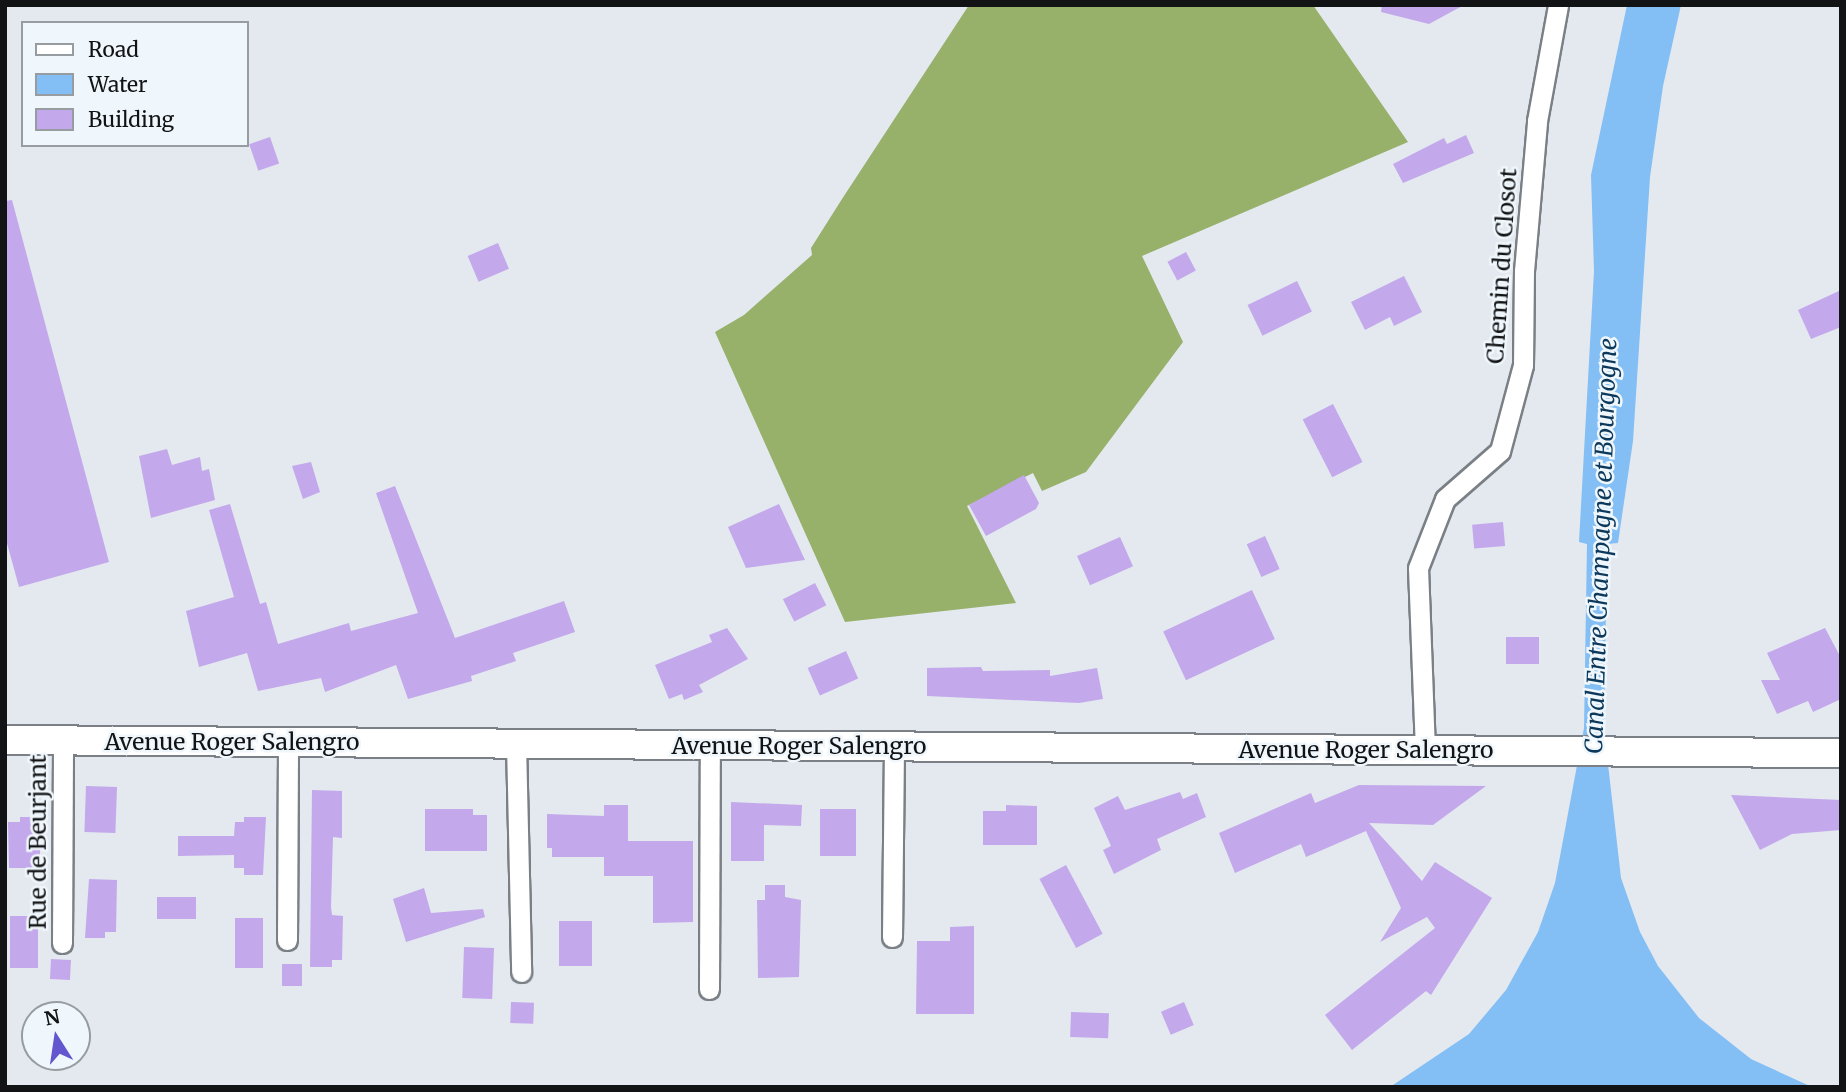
<!DOCTYPE html>
<html>
<head>
<meta charset="utf-8">
<style>
  body { margin:0 }
  #map { position:relative; width:1846px; height:1092px; overflow:hidden; background:#e3e9ef; font-family:Merriweather,serif }
  div>[style] { position:absolute }
  [style*='--x'] { left:calc(var(--x)*1px); top:calc(var(--y)*1px); width:calc(var(--w)*1px); rotate:calc(var(--a)*1deg) }
  .forest>* { inset:0; background:#97b06a }
  .water>* { inset:0; background:#83bef4 }
  .building>* { inset:0; background:#c3a8eb; transform-origin:0 0 }
  .roads { filter:drop-shadow(2px 0 #7a8085) drop-shadow(-2px 0 #7a8085) drop-shadow(0 2px #7a8085) drop-shadow(0 -2px #7a8085) }
  .minor>* { height:19px; margin:-9.5px; padding:0 9.5px; transform-origin:9.5px; border-radius:9.5px; background:#fff }
  .secondary>* { height:28px; margin:-14px; padding:0 14px; transform-origin:14px; border-radius:14px; background:#fff }
  span { translate:-50% -50%; white-space:nowrap; text-align:center; line-height:1.15; -webkit-text-stroke:5px #f0f7fc; paint-order:stroke }
  .street-label { font-size:23px; color:#111315 }
  .water-label { font-size:24px; color:#0b385b; font-style:italic }
  .frame { position:absolute; inset:0; border:7px solid #111315; pointer-events:none }
  .legend { position:absolute; left:21px; top:21px; width:228px; height:126px; box-sizing:border-box; background:#f0f7fc; border:2px solid #979ca0; margin:0; padding:9px 12px; list-style:none; font-size:21px; color:#111315 }
  .legend li { display:flex; align-items:center; gap:14px; height:35px }
  .legend b { width:35px; border:2px solid #979ca0 }
  .north { position:absolute; left:21px; top:1001px; width:70px; height:70px; box-sizing:border-box; background:#f0f7fc; border:2px solid #979ca0; border-radius:50%; rotate:348deg; font-size:19px; font-weight:700; line-height:28px; text-align:center; color:#111315 }
  .north::after { content:''; display:block; margin:auto; width:24px; height:32px; background:#6356cf; clip-path:polygon(50% 0,100% 100%,50% 72%,0 100%) }
</style>
</head>
<body>
<div id="map">
  <div class="forest">
    <i style="clip-path:polygon(969px 5px,1313px 5px,1408px 142px,1142px 256px,1183px 342px,1086px 472px,1042px 491px,1033px 473px,967px 506px,1016px 603px,845px 622px,715px 332px,744px 315px,812px 255px,811px 248px,842px 199px)"></i>
  </div>
  <div class="water">
    <i style="clip-path:polygon(1627px 5px,1681px 5px,1663px 86px,1650px 177px,1633px 441px,1618px 543px,1607px 544px,1604px 729px,1621px 878px,1640px 932px,1658px 966px,1699px 1018px,1751px 1059px,1812px 1087px,1390px 1087px,1469px 1034px,1506px 990px,1538px 932px,1555px 883px,1584px 728px,1587px 544px,1579px 542px,1594px 271px,1591px 175px)"></i>
  </div>
  <div class="building">
    <i style="clip-path:polygon(1382px 5px,1464px 5px,1429px 24px,1381px 12px)"></i>
    <i style="clip-path:polygon(1466px 135px,1474px 153px,1403px 183px,1393px 164px,1444px 138px,1447px 144px)"></i>
    <i style="left:270px;top:137px;width:28px;height:22px;rotate:71deg"></i>
    <i style="clip-path:polygon(12px 200px,109px 562px,19px 587px,5px 536px,5px 201px)"></i>
    <i style="left:498px;top:243px;width:28px;height:33px;rotate:67deg"></i>
    <i style="left:1186px;top:252px;width:21px;height:21px;rotate:62deg"></i>
    <i style="clip-path:polygon(1404px 276px,1422px 312px,1394px 326px,1390px 317px,1365px 330px,1351px 302px)"></i>
    <i style="left:1297px;top:281px;width:34px;height:55px;rotate:64deg"></i>
    <i style="clip-path:polygon(1841px 290px,1841px 327px,1811px 339px,1798px 310px)"></i>
    <i style="left:1333px;top:404px;width:65px;height:34px;rotate:63deg"></i>
    <i style="clip-path:polygon(167px 449px,172px 465px,200px 457px,202px 471px,209px 469px,215px 500px,151px 518px,139px 456px)"></i>
    <i style="clip-path:polygon(311px 462px,320px 492px,303px 499px,292px 466px)"></i>
    <i style="clip-path:polygon(1024px 475px,1039px 503px,1036px 509px,986px 536px,969px 505px)"></i>
    <i style="clip-path:polygon(395px 486px,455px 638px,564px 601px,575px 632px,513px 653px,516px 661px,471px 676px,472px 681px,408px 699px,396px 665px,325px 692px,321px 678px,258px 691px,247px 653px,199px 667px,186px 611px,234px 597px,209px 510px,230px 504px,260px 604px,266px 602px,278px 644px,349px 623px,351px 631px,418px 613px,376px 493px)"></i>
    <i style="clip-path:polygon(779px 504px,805px 560px,746px 568px,728px 527px)"></i>
    <i style="left:1503px;top:522px;width:24px;height:31px;rotate:85deg"></i>
    <i style="left:1265px;top:536px;width:36px;height:20px;rotate:66deg"></i>
    <i style="left:1120px;top:537px;width:32px;height:47px;rotate:66deg"></i>
    <i style="left:815px;top:583px;width:25px;height:36px;rotate:63deg"></i>
    <i style="left:1252px;top:590px;width:54px;height:98px;rotate:65deg"></i>
    <i style="clip-path:polygon(727px 628px,748px 659px,699px 685px,703px 692px,684px 700px,682px 694px,669px 699px,655px 665px,712px 642px,709px 635px)"></i>
    <i style="clip-path:polygon(1825px 628px,1841px 658px,1841px 699px,1813px 712px,1808px 701px,1777px 714px,1761px 680px,1780px 680px,1767px 653px)"></i>
    <i style="left:1506px;top:637px;width:33px;height:27px"></i>
    <i style="left:846px;top:651px;width:30px;height:42px;rotate:66deg"></i>
    <i style="clip-path:polygon(981px 667px,983px 671px,1050px 670px,1050px 676px,1097px 668px,1103px 699px,1079px 703px,927px 696px,927px 668px)"></i>
    <i style="clip-path:polygon(1359px 785px,1486px 786px,1433px 825px,1369px 823px,1422px 881px,1435px 862px,1492px 898px,1431px 995px,1426px 991px,1352px 1050px,1325px 1015px,1435px 928px,1427px 917px,1380px 942px,1401px 908px,1366px 831px,1306px 857px,1301px 844px,1235px 873px,1219px 833px,1311px 793px,1315px 803px)"></i>
    <i style="left:86px;top:786px;width:31px;height:46px;rotate:2deg"></i>
    <i style="clip-path:polygon(312px 790px,342px 791px,342px 838px,333px 837px,331px 907px,332px 915px,343px 916px,342px 960px,332px 960px,332px 967px,310px 967px)"></i>
    <i style="clip-path:polygon(1180px 792px,1183px 799px,1197px 793px,1206px 817px,1157px 839px,1161px 850px,1114px 874px,1103px 850px,1111px 846px,1094px 808px,1118px 796px,1125px 810px)"></i>
    <i style="clip-path:polygon(1731px 795px,1841px 800px,1841px 830px,1792px 834px,1760px 850px)"></i>
    <i style="clip-path:polygon(731px 802px,802px 805px,801px 826px,764px 825px,764px 861px,731px 861px)"></i>
    <i style="clip-path:polygon(604px 805px,628px 805px,628px 841px,693px 841px,693px 922px,653px 923px,653px 876px,604px 876px,604px 857px,552px 857px,552px 848px,547px 848px,547px 814px,604px 816px)"></i>
    <i style="clip-path:polygon(1006px 805px,1037px 806px,1037px 845px,983px 845px,983px 811px,1006px 811px)"></i>
    <i style="clip-path:polygon(425px 809px,473px 809px,473px 815px,487px 815px,487px 851px,425px 851px)"></i>
    <i style="left:820px;top:809px;width:36px;height:47px"></i>
    <i style="clip-path:polygon(20px 817px,40px 817px,40px 868px,9px 868px,8px 822px,20px 822px)"></i>
    <i style="clip-path:polygon(244px 817px,266px 817px,263px 875px,244px 875px,244px 868px,234px 868px,234px 855px,178px 856px,178px 836px,234px 836px,235px 822px,244px 822px)"></i>
    <i style="left:1066px;top:865px;width:78px;height:30px;rotate:62deg"></i>
    <i style="clip-path:polygon(89px 879px,117px 880px,116px 932px,105px 932px,105px 938px,85px 938px)"></i>
    <i style="clip-path:polygon(765px 885px,785px 885px,785px 897px,801px 900px,799px 977px,758px 978px,757px 900px,765px 900px)"></i>
    <i style="clip-path:polygon(424px 888px,431px 913px,483px 909px,485px 917px,406px 942px,393px 899px)"></i>
    <i style="left:196px;top:897px;width:22px;height:39px;rotate:90deg"></i>
    <i style="left:10px;top:916px;width:28px;height:52px"></i>
    <i style="left:235px;top:918px;width:28px;height:50px"></i>
    <i style="left:592px;top:921px;width:45px;height:33px;rotate:90deg"></i>
    <i style="clip-path:polygon(974px 926px,974px 1014px,916px 1014px,917px 941px,950px 941px,950px 927px)"></i>
    <i style="left:464px;top:947px;width:30px;height:51px;rotate:2deg"></i>
    <i style="left:51px;top:959px;width:20px;height:20px;rotate:3deg"></i>
    <i style="left:302px;top:964px;width:22px;height:20px;rotate:90deg"></i>
    <i style="left:511px;top:1002px;width:23px;height:21px;rotate:2deg"></i>
    <i style="left:1184px;top:1002px;width:25px;height:25px;rotate:67deg"></i>
    <i style="left:1071px;top:1012px;width:38px;height:25px;rotate:2deg"></i>
  </div>
  <div class="roads">
    <div class="minor">
      <i style="--x:516;--y:743;--w:229;--a:88.7"></i>
      <i style="--x:1425;--y:750;--w:182;--a:-92.2"></i>
      <i style="--x:1418;--y:568;--w:74;--a:-68.6"></i>
      <i style="--x:1445;--y:499;--w:73;--a:-41.1"></i>
      <i style="--x:1500;--y:451;--w:89;--a:-75"></i>
      <i style="--x:1523;--y:365;--w:94;--a:-89.4"></i>
      <i style="--x:1524;--y:271;--w:151;--a:-85"></i>
      <i style="--x:1537;--y:121;--w:118;--a:-79.7"></i>
      <i style="--x:892;--y:937;--w:191;--a:-89.4"></i>
      <i style="--x:287;--y:940;--w:198;--a:-89.7"></i>
      <i style="--x:62;--y:943;--w:203;--a:-89.7"></i>
      <i style="--x:709;--y:989;--w:244;--a:-89.8"></i>
    </div>
    <div class="secondary">
      <i style="--x:5;--y:740;--w:1836;--a:0.41"></i>
    </div>
  </div>
  <div class="street-label">
    <span style="left:1502px;top:266px;rotate:-86deg">Chemin du Closot</span>
    <span style="left:232px;top:742px">Avenue Roger Salengro</span>
    <span style="left:799px;top:746px">Avenue Roger Salengro</span>
    <span style="left:1366px;top:750px">Avenue Roger Salengro</span>
    <span style="left:38px;top:842px;rotate:-90deg">Rue de Beurjant</span>
  </div>
  <div class="water-label">
    <span style="left:1601px;top:546px;rotate:-88deg">Canal Entre Champagne et Bourgogne</span>
  </div>
  <div class="frame"></div>
  <ul class="legend">
  <li><b style="height:9px;background:#fff"></b>Road</li>
  <li><b style="height:19px;background:#83bef4"></b>Water</li>
  <li><b style="height:19px;background:#c3a8eb"></b>Building</li>
  </ul>
  <div class="north">N</div>
</div>
</body>
</html>
